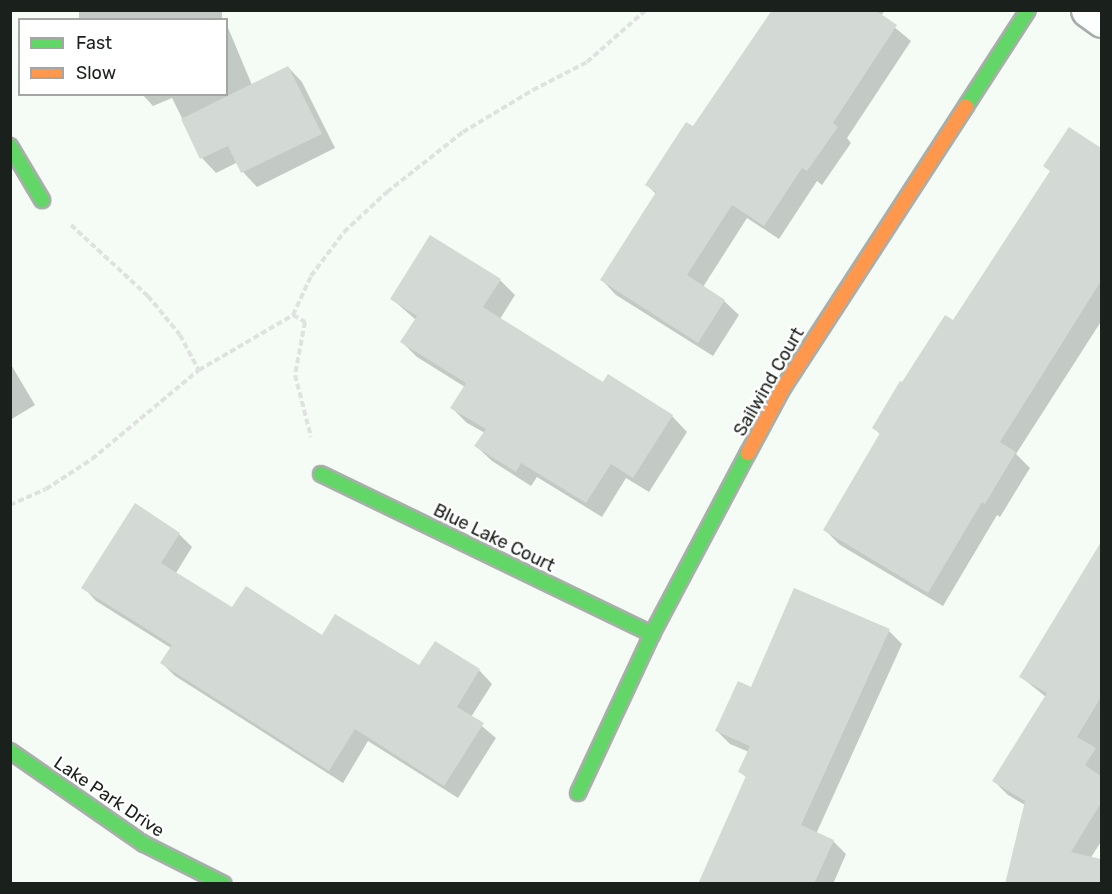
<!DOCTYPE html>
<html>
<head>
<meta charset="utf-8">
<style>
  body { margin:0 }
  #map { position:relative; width:1112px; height:894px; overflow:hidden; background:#f4fcf5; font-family:Rubik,sans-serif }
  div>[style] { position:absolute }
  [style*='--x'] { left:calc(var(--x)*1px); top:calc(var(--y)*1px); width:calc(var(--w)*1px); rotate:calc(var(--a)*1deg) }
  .shadow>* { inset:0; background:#0003; transform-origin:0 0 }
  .building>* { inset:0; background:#d3d9d4 }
  .path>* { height:4px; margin-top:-2px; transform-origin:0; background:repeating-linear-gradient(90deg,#e0e2e1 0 6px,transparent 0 9px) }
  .roads { filter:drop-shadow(2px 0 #a8aea9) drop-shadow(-2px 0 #a8aea9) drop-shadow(0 2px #a8aea9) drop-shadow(0 -2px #a8aea9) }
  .street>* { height:33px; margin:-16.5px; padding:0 16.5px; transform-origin:16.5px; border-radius:16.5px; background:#fdfffe }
  .fast>* { height:14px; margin:-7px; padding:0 7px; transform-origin:7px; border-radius:7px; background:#63d668 }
  .slow>* { height:14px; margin:-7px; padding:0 7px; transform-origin:7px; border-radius:7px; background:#ff974d }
  span { translate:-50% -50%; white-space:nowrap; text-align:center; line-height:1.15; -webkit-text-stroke:5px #fff; paint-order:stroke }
  .street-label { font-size:18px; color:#1a201b }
  .frame { position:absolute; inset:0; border:12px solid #1a201b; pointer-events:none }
  .legend { position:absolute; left:18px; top:18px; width:210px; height:78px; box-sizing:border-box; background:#fff; border:2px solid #a3a6a4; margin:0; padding:8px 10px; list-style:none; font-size:18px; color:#1a201b }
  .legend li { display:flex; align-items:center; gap:12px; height:30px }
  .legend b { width:30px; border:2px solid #a3a6a4 }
</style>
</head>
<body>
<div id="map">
  <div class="shadow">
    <i style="left:79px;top:10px;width:143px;height:11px"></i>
    <i style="clip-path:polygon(774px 10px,885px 10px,881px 16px,911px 41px,847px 138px,851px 143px,822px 185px,817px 181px,779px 239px,747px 218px,703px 287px,724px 301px,739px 315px,713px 356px,616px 295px,602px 280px,656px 194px,647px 185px,693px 128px)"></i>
    <i style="clip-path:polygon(226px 23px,252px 85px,288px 67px,302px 82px,335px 148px,257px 187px,243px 172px,238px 162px,216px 173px,202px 158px,172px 98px,153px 106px,142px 94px,226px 94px)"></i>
    <i style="clip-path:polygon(1070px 129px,1102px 150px,1102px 320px,1016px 454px,1030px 468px,1000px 517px,997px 515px,943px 606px,840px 545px,825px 530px,881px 435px,874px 428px,903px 385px,953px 322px,1051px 172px)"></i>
    <i style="clip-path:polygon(500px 280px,515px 295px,500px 319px,604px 384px,672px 416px,687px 432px,649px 492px,626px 478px,602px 517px,537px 477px,531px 486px,492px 461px,476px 446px,485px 433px,467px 423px,452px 408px,465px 387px,417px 357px,402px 342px,416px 320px,392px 299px)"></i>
    <i style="clip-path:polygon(10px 363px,35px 405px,10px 420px)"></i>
    <i style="clip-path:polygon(179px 534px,192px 547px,176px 573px,232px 609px,420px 668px,435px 643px,479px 670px,492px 684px,471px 717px,496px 738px,458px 798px,368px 741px,343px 783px,175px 676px,162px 663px,171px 648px,96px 601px,83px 587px)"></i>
    <i style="clip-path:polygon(1102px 542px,1102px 840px,1090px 859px,1102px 871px,1100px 884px,1025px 805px,1008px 795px,994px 781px,1046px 697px,1021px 677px)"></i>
    <i style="clip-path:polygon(889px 631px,902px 644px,816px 834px,833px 841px,846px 854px,833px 884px,712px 884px,747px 778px,740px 772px,749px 752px,730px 744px,717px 731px,751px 689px)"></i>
  </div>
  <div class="building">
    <i style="clip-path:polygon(772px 10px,875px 10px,897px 25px,833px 123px,838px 127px,807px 171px,802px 168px,764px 226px,732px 205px,687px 275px,725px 300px,698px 343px,600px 280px,656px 192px,645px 185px,686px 122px,693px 126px)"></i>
    <i style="clip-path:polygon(288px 66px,322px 134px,241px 173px,228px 146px,200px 159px,181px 119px)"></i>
    <i style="clip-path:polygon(1069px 127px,1101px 148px,1101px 281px,1000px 442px,1016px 452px,985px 504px,982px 502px,928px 593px,823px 530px,880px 433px,872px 428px,900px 381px,902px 382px,945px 315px,953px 320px,1050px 171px,1043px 166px)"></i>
    <i style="clip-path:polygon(430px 235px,501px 279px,483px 307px,603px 382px,608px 374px,673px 415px,633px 478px,611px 464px,586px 503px,521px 463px,516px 472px,474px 446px,486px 429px,450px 408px,466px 383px,400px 342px,417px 316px,390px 299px)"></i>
    <i style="clip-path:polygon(135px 503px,180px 533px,161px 563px,232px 607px,246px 586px,322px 635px,335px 614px,419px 665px,435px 641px,480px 669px,457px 707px,484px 723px,444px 786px,355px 729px,329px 771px,160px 663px,172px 645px,81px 588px)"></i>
    <i style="clip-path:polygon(1101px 542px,1101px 697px,1077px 737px,1096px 748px,1085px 765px,1101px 776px,1101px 803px,1071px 852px,1101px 859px,1101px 884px,1005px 884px,1025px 801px,992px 781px,1047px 693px,1019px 677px)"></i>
    <i style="clip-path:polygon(794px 588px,890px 629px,801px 825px,834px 840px,814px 884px,698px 884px,746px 776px,738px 772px,750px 746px,715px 731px,738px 681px,751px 687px)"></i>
  </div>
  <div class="path">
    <i style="--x:71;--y:225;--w:105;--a:42.7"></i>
    <i style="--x:148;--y:296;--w:50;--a:50.6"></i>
    <i style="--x:180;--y:335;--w:40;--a:62"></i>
    <i style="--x:293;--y:315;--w:14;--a:30"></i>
    <i style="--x:305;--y:322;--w:54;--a:100.7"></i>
    <i style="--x:295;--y:375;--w:64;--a:75.5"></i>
    <i style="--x:10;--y:505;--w:39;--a:-24"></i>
    <i style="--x:46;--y:489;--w:55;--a:-33.1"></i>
    <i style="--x:92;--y:459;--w:139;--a:-39.8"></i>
    <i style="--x:199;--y:370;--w:109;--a:-30.3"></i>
    <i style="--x:293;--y:315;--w:43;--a:-65.2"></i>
    <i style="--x:311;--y:276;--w:55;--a:-53.1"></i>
    <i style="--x:344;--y:232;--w:59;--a:-42.9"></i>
    <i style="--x:387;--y:192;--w:97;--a:-38.3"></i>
    <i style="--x:463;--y:132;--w:82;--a:-31"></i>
    <i style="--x:533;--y:90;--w:61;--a:-27.4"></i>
    <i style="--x:587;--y:62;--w:79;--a:-41.4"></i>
  </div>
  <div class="roads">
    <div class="street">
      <i style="--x:1088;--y:10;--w:17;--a:36"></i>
    </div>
    <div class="fast">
      <i style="--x:966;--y:106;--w:114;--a:-57.1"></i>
      <i style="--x:10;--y:146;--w:63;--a:59.3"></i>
      <i style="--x:321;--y:474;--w:368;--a:25.8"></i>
      <i style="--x:10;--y:751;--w:163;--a:34.8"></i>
      <i style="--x:144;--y:844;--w:89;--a:26.6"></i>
      <i style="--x:578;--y:793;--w:175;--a:-65"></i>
      <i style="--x:652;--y:634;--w:205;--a:-62.1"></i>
    </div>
    <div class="slow">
      <i style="--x:748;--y:453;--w:74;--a:-61.7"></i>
      <i style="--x:783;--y:388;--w:336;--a:-57"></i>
    </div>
  </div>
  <div class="street-label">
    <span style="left:769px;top:382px;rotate:-60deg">Sailwind Court</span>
    <span style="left:494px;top:538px;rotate:26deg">Blue Lake Court</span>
    <span style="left:109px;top:797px;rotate:34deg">Lake Park Drive</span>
  </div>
  <div class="frame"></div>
  <ul class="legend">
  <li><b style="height:8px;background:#63d668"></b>Fast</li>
  <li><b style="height:8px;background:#ff974d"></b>Slow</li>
  </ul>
</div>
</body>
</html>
